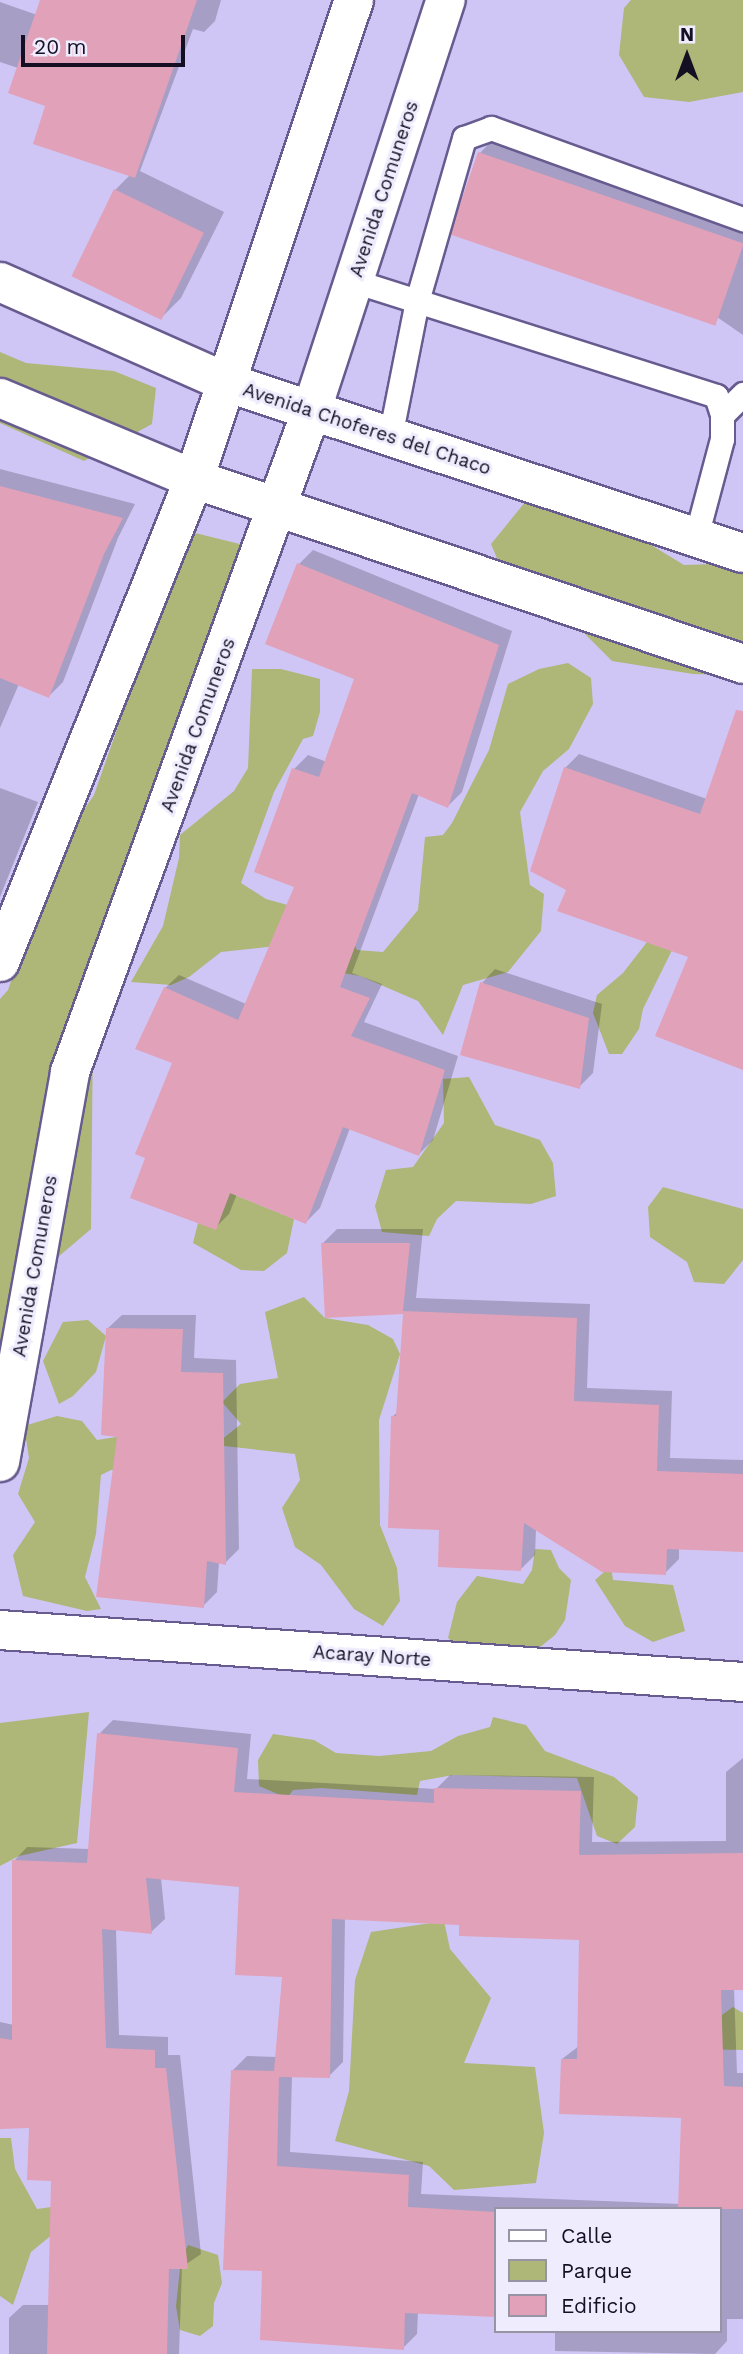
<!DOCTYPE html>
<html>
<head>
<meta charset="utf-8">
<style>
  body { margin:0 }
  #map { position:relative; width:743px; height:2354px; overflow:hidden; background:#d0c6f6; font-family:"Work Sans",sans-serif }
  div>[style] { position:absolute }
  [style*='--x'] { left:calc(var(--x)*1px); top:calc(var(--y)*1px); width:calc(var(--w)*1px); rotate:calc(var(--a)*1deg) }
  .green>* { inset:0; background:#aeb678 }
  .shadow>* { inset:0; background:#0003 }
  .building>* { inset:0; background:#e1a1b9; transform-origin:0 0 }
  .roads { filter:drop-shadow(2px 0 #685b8f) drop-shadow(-2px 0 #685b8f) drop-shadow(0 2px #685b8f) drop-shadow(0 -2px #685b8f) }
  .service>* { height:23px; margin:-11.5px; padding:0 11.5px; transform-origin:11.5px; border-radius:11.5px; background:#fff }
  .minor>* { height:38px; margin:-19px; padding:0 19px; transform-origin:19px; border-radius:19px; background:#fff }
  .tertiary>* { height:38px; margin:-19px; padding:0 19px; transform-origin:19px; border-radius:19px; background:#fff }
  span { translate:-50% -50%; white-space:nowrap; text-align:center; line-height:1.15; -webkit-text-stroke:6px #efecfe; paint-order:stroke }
  .street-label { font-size:19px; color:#140f23 }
  .legend { position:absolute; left:494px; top:2207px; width:228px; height:126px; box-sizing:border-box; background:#efecfe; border:2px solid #9794a6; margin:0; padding:9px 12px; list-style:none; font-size:21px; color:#140f23 }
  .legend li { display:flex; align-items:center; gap:14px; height:35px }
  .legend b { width:35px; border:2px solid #9794a6 }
  .north { position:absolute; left:652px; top:21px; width:70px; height:70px; -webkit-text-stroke:5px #efecfe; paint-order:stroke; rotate:0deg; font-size:19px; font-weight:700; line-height:28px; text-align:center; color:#140f23 }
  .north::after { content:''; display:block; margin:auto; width:24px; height:32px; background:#140f23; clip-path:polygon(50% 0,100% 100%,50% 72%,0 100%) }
  .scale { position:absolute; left:21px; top:35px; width:164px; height:32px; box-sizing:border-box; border:4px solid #140f23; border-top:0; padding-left:9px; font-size:21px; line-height:24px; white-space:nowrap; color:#140f23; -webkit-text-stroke:5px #efecfe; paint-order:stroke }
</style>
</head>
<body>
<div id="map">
  <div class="green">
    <i style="clip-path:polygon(631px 0,743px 0,743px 92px,689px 102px,644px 97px,619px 55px,624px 8px)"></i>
    <i style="clip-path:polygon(0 352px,26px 363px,114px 371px,156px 388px,152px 424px,84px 461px,0 423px)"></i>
    <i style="clip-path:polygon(526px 501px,628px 531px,684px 565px,743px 563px,743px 664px,732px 675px,693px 674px,612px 661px,549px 598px,510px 589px,491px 544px)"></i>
    <i style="clip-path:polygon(195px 533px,248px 546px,196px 792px,111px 937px,93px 1032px,91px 1229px,11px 1297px,0 1354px,0 999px,8px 990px,53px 856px,94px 795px,147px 644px,150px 589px)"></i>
    <i style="clip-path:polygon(568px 663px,591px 678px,593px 704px,569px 749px,543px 771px,520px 812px,530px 885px,544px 894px,541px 931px,508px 972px,463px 985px,443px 1035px,418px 1001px,360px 976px,326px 970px,276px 946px,221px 952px,189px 977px,171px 985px,131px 982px,163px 926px,179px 858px,180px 835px,234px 791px,248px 768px,252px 669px,281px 669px,320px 679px,320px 712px,313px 736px,303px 739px,274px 792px,241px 883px,266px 899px,302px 909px,348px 931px,357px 950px,383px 952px,418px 910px,425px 837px,443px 835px,452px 823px,489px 750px,508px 684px,539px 669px)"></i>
    <i style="clip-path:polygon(678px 938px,643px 1009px,639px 1029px,622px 1054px,609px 1054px,593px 1013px,597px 995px,623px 973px,647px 942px)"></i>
    <i style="clip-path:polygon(469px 1077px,495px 1125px,540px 1140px,553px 1163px,556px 1196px,531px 1204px,456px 1201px,437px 1219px,429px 1236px,382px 1232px,375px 1206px,386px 1170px,413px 1167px,444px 1123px,443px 1079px)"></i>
    <i style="clip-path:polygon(663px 1187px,743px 1209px,743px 1260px,724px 1284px,694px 1282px,687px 1262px,650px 1237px,648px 1207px)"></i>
    <i style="clip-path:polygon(230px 1193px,294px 1219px,287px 1253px,264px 1271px,241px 1270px,193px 1243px,198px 1223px,216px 1229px)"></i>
    <i style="clip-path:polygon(304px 1297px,325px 1318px,368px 1325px,393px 1339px,400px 1354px,379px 1420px,380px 1525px,397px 1568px,400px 1601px,383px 1626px,354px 1609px,321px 1565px,295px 1547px,282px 1508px,300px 1480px,295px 1454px,215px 1445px,241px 1424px,222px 1402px,240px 1384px,278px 1378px,265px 1312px)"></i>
    <i style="clip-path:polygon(88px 1320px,106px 1336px,96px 1372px,73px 1396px,59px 1404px,43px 1361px,63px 1322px)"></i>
    <i style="clip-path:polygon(57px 1416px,82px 1421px,97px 1440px,116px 1437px,141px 1447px,138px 1469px,111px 1470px,101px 1475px,96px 1534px,85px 1577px,101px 1609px,87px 1611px,23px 1596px,13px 1555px,35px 1522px,18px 1494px,29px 1458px,24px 1426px)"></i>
    <i style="clip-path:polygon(535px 1549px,551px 1550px,559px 1568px,571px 1580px,565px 1620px,555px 1635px,534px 1652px,470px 1655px,448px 1638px,457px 1602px,477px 1576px,523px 1584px,532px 1570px)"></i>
    <i style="clip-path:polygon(611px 1566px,613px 1580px,673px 1585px,685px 1631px,653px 1642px,625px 1626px,595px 1580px)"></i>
    <i style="clip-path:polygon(89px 1712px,77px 1843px,19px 1856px,0 1866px,0 1723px)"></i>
    <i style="clip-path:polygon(493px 1717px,526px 1725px,545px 1751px,614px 1777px,638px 1797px,635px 1827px,617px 1844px,597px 1836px,577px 1778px,453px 1775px,420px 1781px,417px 1795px,321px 1788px,293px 1790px,287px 1798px,259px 1786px,258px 1760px,273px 1734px,314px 1740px,336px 1753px,379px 1756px,431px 1751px,458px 1736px,490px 1727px)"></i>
    <i style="clip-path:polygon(444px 1921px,450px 1949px,491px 1998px,464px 2063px,535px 2067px,544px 2133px,536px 2183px,454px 2190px,429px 2166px,335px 2141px,349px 2091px,355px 1980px,371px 1932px)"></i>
    <i style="clip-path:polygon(733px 2007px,743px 2013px,743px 2050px,697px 2049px,698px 2032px)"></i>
    <i style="clip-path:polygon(0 2138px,11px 2138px,15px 2169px,37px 2209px,93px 2201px,31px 2252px,13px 2305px,0 2296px)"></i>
    <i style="clip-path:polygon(188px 2245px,218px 2255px,222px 2283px,214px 2303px,213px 2326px,200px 2336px,180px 2330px,176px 2306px,181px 2259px)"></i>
  </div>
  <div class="shadow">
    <i style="clip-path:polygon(89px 0,221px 0,215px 21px,204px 32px,193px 29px,140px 171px,224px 212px,181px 298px,161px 318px,73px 276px,115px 190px,130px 175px,47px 105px,18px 68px,0 62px,0 2px,80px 30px)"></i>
    <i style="clip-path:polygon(500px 132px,743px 217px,743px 335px,480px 153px)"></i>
    <i style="clip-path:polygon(0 469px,135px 504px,118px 538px,63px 682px,49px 696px,19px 684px,0 728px)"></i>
    <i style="clip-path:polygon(313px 550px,512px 631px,462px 792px,448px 806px,419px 794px,352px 973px,382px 984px,364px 1022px,458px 1056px,433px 1140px,419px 1154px,350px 1128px,320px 1208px,306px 1222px,237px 1194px,229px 1214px,215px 1228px,147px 1157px,174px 1062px,165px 988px,179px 975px,246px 1004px,297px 886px,294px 769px,308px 755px,327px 762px,356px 678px,299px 564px)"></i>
    <i style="clip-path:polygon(579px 754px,707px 799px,743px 773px,743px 1068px,690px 956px,569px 890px,565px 768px)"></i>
    <i style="clip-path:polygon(0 788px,38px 802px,0 897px)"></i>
    <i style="clip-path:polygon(495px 969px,602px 1004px,593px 1073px,579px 1087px,482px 983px)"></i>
    <i style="clip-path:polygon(337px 1229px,423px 1229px,416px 1298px,590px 1304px,587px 1388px,672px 1391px,670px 1458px,743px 1460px,743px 1550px,679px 1548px,679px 1559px,665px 1573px,536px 1529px,535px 1555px,521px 1569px,441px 1528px,393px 1416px,399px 1411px,405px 1312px,326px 1316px,323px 1243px)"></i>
    <i style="clip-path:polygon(122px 1315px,196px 1315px,194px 1358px,236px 1360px,239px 1549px,225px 1563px,219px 1562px,217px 1592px,203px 1606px,119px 1435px,108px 1328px)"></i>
    <i style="clip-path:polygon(evenodd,113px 1720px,251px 1734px,247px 1779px,436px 1789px,450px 1775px,594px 1777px,592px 1842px,726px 1841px,726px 1772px,743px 1758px,743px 1987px,734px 1988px,737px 2073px,743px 2073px,743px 2319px,727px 2319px,727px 2341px,715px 2354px,555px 2351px,555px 2331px,720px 2331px,720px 2209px,496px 2209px,496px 2315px,418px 2311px,417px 2334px,403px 2348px,264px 2269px,233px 2070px,247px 2056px,277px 2057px,283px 1976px,241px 1886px,161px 1878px,165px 1919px,151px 1932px,116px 1929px,119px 2035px,168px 2037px,168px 2055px,180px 2055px,201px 2254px,182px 2267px,179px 2354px,9px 2354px,9px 2318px,23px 2305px,50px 2305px,53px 2179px,31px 2126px,0 2127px,0 2022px,14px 2025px,14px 1861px,27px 1847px,89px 1849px,99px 1734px,113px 1720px,345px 1918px,461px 1924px,581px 1938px,579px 2046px,562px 2059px,683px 2117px,680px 2204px,421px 2194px,423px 2162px,290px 2152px,292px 2076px,329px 2076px,343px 2062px,345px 1918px)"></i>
  </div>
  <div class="building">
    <i style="clip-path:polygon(40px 0,197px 0,135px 178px,33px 144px,45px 106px,8px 93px)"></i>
    <i style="left:478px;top:152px;width:281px;height:87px;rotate:19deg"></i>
    <i style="left:114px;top:189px;width:100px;height:97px;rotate:26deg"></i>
    <i style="clip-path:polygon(0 486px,123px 518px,104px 554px,49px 698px,0 678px)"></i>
    <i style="clip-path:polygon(297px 563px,499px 645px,448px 808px,412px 793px,340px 987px,370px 998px,351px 1036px,445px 1070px,419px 1156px,343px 1127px,306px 1224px,230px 1193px,216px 1230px,130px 1198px,145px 1158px,135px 1154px,172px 1063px,135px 1049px,164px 987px,238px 1020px,294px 887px,254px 872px,292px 768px,319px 777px,354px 679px,265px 644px)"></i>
    <i style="clip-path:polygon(736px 710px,743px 711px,743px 1070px,655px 1036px,688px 957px,557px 911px,566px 890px,530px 871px,564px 767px,700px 814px)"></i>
    <i style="clip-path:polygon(480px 982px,589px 1018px,580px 1089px,460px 1055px)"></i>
    <i style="clip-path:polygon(321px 1243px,410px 1243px,403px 1311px,577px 1318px,574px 1401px,659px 1405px,657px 1471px,743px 1474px,743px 1552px,667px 1549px,666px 1575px,602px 1572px,524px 1523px,521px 1571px,438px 1567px,439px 1530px,388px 1528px,391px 1416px,396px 1416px,403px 1314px,325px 1318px)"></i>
    <i style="clip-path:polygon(106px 1328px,183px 1329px,181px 1372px,223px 1373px,226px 1565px,207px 1561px,204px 1608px,96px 1597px,117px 1437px,101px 1435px)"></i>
    <i style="clip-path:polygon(97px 1733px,238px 1748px,234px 1792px,434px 1803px,434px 1788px,581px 1791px,579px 1855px,743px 1853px,743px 1990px,721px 1990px,724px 2086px,743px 2087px,743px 2209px,678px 2209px,681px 2118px,559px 2114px,561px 2059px,577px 2059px,579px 1940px,459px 1936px,459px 1925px,332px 1919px,330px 2078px,279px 2077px,277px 2166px,409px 2175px,408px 2207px,496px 2212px,496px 2317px,405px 2313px,404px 2350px,260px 2340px,262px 2271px,223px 2270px,231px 2070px,274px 2071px,282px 1977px,235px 1975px,239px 1887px,146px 1878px,152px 1934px,102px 1929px,106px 2048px,155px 2050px,155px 2068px,166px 2068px,188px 2269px,169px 2269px,167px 2354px,47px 2354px,51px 2181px,27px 2180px,29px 2128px,0 2129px,0 2038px,12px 2040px,12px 1860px,87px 1863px)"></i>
  </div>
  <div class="roads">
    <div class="service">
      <i style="--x:354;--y:281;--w:380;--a:17.6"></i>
      <i style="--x:716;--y:396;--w:20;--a:72"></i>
      <i style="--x:722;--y:415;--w:24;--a:90"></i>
      <i style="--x:722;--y:439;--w:101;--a:104.9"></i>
      <i style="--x:722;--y:415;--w:30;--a:-45"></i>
      <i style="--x:390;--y:437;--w:139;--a:-78.8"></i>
      <i style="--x:417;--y:301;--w:170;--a:-73.9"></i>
      <i style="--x:464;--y:138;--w:29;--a:-20"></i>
      <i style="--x:491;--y:128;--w:268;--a:19.9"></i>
    </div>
    <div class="minor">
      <i style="--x:0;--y:962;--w:521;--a:-68.12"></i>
      <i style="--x:194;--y:479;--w:505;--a:-71.53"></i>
      <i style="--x:0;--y:1462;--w:396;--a:-79.8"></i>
      <i style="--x:70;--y:1072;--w:703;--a:-69.94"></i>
      <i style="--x:311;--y:412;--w:434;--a:-71.9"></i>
      <i style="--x:0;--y:1630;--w:745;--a:4"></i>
    </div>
    <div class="tertiary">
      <i style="--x:0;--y:282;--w:249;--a:23.9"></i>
      <i style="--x:228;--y:383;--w:542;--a:18.27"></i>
      <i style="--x:0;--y:398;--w:210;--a:22.7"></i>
      <i style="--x:194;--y:479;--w:579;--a:18.62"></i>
    </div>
  </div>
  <div class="street-label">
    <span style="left:384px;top:189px;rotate:-72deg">Avenida Comuneros</span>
    <span style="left:367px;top:429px;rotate:18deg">Avenida Choferes del Chaco</span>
    <span style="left:198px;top:725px;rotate:-70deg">Avenida Comuneros</span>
    <span style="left:35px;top:1266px;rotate:-80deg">Avenida Comuneros</span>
    <span style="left:372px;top:1656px;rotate:4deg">Acaray Norte</span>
  </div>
  <ul class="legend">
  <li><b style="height:9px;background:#fff"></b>Calle</li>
  <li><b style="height:19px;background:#aeb678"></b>Parque</li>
  <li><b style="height:19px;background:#e1a1b9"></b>Edificio</li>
  </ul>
  <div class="north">N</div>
  <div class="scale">20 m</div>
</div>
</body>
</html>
